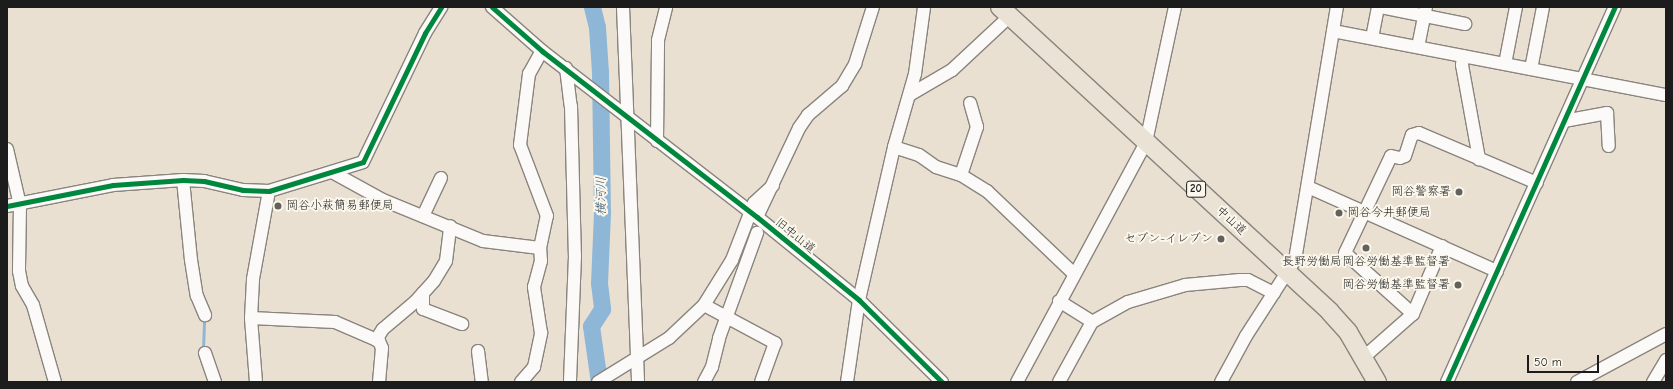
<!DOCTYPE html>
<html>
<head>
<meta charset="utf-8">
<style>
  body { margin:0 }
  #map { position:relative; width:1673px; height:389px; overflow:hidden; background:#eae0d2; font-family:"Comic Neue","Klee One",sans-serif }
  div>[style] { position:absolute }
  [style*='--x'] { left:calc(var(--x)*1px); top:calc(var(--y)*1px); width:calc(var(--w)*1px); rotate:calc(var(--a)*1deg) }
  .stream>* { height:3px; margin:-1.5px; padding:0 1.5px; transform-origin:1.5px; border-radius:1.5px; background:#8eb6d6 }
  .river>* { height:17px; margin:-8.5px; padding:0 8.5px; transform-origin:8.5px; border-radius:8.5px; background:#8eb6d6 }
  .roads { filter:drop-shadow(1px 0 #89847d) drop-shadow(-1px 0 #89847d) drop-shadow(0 1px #89847d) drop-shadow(0 -1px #89847d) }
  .minor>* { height:12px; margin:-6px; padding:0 6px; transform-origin:6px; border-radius:6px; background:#fcfaf8 }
  .highway>* { height:18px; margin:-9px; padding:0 9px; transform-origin:9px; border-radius:9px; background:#e9e2d5 }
  .cycleway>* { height:5px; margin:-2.5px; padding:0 2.5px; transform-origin:2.5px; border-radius:2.5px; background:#00873e }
  .dots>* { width:11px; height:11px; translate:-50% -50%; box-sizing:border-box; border:2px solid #fbf7ec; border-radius:50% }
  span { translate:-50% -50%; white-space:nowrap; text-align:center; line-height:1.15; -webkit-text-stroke:4px #fbf7ec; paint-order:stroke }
  .shield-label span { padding:1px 3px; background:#fbf7ec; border:1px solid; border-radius:3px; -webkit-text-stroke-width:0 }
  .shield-label { font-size:11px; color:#1c1c1c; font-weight:700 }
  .poi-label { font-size:12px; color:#1c1c1c }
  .right { translate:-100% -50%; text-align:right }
  .left { translate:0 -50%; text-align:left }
  .street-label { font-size:12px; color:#1c1c1c }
  .water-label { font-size:13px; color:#3d5971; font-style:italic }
  .frame { position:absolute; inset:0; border:8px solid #1c1c1c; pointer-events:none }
  .scale { position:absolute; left:1527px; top:355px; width:72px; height:18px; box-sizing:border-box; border:2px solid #1c1c1c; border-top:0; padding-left:5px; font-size:12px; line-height:14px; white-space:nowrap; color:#1c1c1c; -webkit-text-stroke:3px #fbf7ec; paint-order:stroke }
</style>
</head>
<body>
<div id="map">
  <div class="stream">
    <i style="--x:203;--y:350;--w:33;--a:-88"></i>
  </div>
  <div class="river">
    <i style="--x:592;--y:7;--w:21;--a:76"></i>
    <i style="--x:597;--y:27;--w:45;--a:86.2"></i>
    <i style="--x:600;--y:72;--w:140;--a:89.2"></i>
    <i style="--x:602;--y:212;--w:71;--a:92.4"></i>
    <i style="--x:599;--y:283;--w:26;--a:83"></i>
    <i style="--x:602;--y:309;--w:20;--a:123"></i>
    <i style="--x:591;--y:326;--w:57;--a:81.9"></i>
  </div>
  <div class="roads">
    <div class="minor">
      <i style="--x:492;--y:7;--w:67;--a:41.3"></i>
      <i style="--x:542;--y:51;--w:272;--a:37.7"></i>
      <i style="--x:757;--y:217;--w:132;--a:39.1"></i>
      <i style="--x:859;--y:300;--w:117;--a:44.7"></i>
      <i style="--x:623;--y:7;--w:375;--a:87.7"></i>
      <i style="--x:1381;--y:7;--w:86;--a:11.4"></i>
      <i style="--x:1333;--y:31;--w:339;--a:10.9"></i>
      <i style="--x:1372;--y:38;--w:32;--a:-79"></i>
      <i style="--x:1418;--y:47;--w:41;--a:-78.7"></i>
      <i style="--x:1463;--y:56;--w:9;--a:96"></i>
      <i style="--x:1462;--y:65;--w:96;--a:79.7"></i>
      <i style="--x:1505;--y:64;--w:58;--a:-79.1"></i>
      <i style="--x:566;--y:68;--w:38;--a:83"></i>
      <i style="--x:571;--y:106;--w:150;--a:88.5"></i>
      <i style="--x:575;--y:256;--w:126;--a:92.3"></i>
      <i style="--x:1531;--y:69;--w:63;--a:-79"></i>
      <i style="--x:911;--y:94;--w:48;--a:-30.3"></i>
      <i style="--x:952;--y:70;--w:79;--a:-43"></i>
      <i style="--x:1564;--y:121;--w:44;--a:-10.5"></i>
      <i style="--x:1607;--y:113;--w:33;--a:87"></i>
      <i style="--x:657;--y:141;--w:101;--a:-89.4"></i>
      <i style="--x:658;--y:40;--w:34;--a:-76"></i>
      <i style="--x:894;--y:147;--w:26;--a:18"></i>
      <i style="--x:919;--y:155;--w:21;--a:35"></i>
      <i style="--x:936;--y:167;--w:26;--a:18"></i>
      <i style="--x:961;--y:175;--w:31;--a:32"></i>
      <i style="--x:987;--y:191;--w:119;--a:43.6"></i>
      <i style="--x:7;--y:149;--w:57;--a:76.9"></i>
      <i style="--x:20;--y:205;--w:66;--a:90.9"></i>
      <i style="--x:19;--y:271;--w:15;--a:79"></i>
      <i style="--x:22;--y:286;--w:22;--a:60"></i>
      <i style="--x:33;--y:305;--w:80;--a:74.1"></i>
      <i style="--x:332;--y:172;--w:58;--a:28.8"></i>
      <i style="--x:383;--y:200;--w:108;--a:22.3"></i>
      <i style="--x:483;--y:241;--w:57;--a:7"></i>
      <i style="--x:961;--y:175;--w:51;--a:-71.6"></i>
      <i style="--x:977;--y:127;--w:25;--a:-106"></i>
      <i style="--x:183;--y:180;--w:80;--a:84.3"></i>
      <i style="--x:191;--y:260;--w:36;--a:81"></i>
      <i style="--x:197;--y:296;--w:21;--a:67"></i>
      <i style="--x:1308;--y:187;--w:207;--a:24"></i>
      <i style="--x:7;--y:206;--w:108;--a:-11.2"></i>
      <i style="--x:113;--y:185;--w:70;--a:-4.1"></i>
      <i style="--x:183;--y:180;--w:21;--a:3"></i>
      <i style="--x:204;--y:181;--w:40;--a:13"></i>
      <i style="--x:243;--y:190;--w:26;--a:2"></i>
      <i style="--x:269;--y:191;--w:98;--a:-17.1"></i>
      <i style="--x:363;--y:162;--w:143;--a:-64.3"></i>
      <i style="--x:425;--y:33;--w:31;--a:-58"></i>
      <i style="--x:423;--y:216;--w:42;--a:-64.7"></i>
      <i style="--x:757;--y:217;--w:98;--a:-64.7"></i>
      <i style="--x:799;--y:128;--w:16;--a:-55"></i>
      <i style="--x:808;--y:115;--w:45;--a:-40.5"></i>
      <i style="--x:842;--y:86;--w:26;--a:-59"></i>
      <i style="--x:855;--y:64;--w:60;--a:-72.5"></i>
      <i style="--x:423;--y:293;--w:16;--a:90"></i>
      <i style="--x:423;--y:309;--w:42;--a:21"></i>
      <i style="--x:1059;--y:301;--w:39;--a:32"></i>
      <i style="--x:704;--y:305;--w:81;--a:28.2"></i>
      <i style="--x:775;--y:343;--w:41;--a:109.7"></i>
      <i style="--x:1413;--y:314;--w:91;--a:-138.1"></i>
      <i style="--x:1345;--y:253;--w:107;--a:-64.6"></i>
      <i style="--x:1391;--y:156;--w:9;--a:13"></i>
      <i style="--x:1400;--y:158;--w:5;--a:-22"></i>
      <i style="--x:1405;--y:156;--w:22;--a:-72"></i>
      <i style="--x:1412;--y:135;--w:7;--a:-16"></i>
      <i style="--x:1419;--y:133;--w:128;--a:23"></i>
      <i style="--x:251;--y:318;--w:84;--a:2.7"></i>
      <i style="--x:335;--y:322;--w:48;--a:23.4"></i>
      <i style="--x:379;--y:341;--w:8;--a:67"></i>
      <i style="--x:382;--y:348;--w:34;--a:95"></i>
      <i style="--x:376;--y:340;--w:13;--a:-58"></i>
      <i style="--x:383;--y:329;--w:42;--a:-40.2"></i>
      <i style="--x:415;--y:302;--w:28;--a:-48"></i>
      <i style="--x:434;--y:281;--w:23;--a:-59"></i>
      <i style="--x:446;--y:261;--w:35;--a:-83"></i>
      <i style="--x:478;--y:351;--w:31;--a:83"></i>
      <i style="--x:205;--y:353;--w:31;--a:71"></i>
      <i style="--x:1364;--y:357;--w:65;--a:-41.3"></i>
      <i style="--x:1413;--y:314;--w:74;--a:-66.9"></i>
      <i style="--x:256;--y:382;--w:64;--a:-94.5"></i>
      <i style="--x:251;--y:318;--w:39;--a:-87"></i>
      <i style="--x:253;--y:279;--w:89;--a:-79.7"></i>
      <i style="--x:521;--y:382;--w:20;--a:-49"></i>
      <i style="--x:534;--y:367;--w:35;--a:-78"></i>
      <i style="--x:541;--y:333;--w:47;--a:-98.7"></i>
      <i style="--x:534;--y:287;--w:27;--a:-75"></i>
      <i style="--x:541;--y:261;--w:13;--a:-94"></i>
      <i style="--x:540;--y:248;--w:33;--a:-78"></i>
      <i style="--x:547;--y:216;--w:76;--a:-110.8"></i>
      <i style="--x:520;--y:145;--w:72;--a:-82.8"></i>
      <i style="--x:529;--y:74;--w:26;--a:-61"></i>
      <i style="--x:598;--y:382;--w:84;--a:-31.8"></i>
      <i style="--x:669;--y:338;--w:48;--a:-43.3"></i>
      <i style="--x:704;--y:305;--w:53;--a:-58.1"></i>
      <i style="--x:732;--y:260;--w:61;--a:-68.9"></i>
      <i style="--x:754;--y:203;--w:26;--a:-43"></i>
      <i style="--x:704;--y:382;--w:17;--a:-62"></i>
      <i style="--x:712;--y:367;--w:30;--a:-76"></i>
      <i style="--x:719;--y:338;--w:112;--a:-70.1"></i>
      <i style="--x:847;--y:382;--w:83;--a:-81.7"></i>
      <i style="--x:859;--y:300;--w:157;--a:-77.1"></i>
      <i style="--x:894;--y:147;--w:76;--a:-74"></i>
      <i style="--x:915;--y:74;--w:68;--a:-82.3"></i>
      <i style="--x:1017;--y:382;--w:272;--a:-61.7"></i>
      <i style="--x:1146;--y:142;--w:138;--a:-77.9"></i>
      <i style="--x:1059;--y:382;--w:68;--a:-61.2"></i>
      <i style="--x:1092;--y:322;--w:41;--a:-29.1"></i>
      <i style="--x:1128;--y:302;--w:59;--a:-16.6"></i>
      <i style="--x:1185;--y:285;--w:55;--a:-5.2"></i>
      <i style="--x:1240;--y:280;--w:8;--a:0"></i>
      <i style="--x:1248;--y:280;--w:29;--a:27"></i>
      <i style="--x:1221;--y:382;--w:52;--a:-61.5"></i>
      <i style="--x:1246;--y:336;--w:90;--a:-57.2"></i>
      <i style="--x:1295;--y:260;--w:256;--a:-80.6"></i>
      <i style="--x:1447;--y:382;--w:411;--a:-65.9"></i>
      <i style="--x:1577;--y:382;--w:101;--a:-28.3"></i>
      <i style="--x:1653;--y:382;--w:26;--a:-59"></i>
    </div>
    <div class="highway">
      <i style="--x:1000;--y:7;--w:449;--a:42.7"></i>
      <i style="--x:1330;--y:312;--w:27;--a:48"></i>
      <i style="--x:1348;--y:332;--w:58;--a:59.9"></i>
    </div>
  </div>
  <div class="cycleway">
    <i style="--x:492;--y:7;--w:67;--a:41.3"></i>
    <i style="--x:542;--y:51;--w:272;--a:37.7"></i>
    <i style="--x:757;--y:217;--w:132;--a:39.1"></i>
    <i style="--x:859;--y:300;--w:117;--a:44.7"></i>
    <i style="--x:7;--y:206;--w:108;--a:-11.2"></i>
    <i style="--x:113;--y:185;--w:70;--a:-4.1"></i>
    <i style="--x:183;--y:180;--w:21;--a:3"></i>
    <i style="--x:204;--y:181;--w:40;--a:13"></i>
    <i style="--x:243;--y:190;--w:26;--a:2"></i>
    <i style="--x:269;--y:191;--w:98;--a:-17.1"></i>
    <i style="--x:363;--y:162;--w:143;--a:-64.3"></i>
    <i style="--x:425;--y:33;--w:31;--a:-58"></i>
    <i style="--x:1447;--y:382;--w:411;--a:-65.9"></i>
  </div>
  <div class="dots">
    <i style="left:1459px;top:192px;background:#64615c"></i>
    <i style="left:278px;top:206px;background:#64615c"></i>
    <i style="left:1339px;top:213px;background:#64615c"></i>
    <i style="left:1221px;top:239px;background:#64615c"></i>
    <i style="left:1366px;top:248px;background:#64615c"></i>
    <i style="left:1458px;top:285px;background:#64615c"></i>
  </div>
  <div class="shield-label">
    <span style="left:1196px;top:189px">20</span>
  </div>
  <div class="poi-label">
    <span class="right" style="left:1451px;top:192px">岡谷警察署</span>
    <span class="left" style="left:286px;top:206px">岡谷小萩簡易郵便局</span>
    <span class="left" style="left:1347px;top:213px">岡谷今井郵便局</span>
    <span class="right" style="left:1213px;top:239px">セブン-イレブン</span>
    <span style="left:1366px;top:262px">長野労働局岡谷労働基準監督署</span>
    <span class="right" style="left:1450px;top:285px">岡谷労働基準監督署</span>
  </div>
  <div class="street-label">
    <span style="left:1231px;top:221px;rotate:43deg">中山道</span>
    <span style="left:795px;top:236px;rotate:39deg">旧中山道</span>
  </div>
  <div class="water-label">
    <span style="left:601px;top:196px;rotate:-90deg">横河川</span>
  </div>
  <div class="frame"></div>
  <div class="scale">50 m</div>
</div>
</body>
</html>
